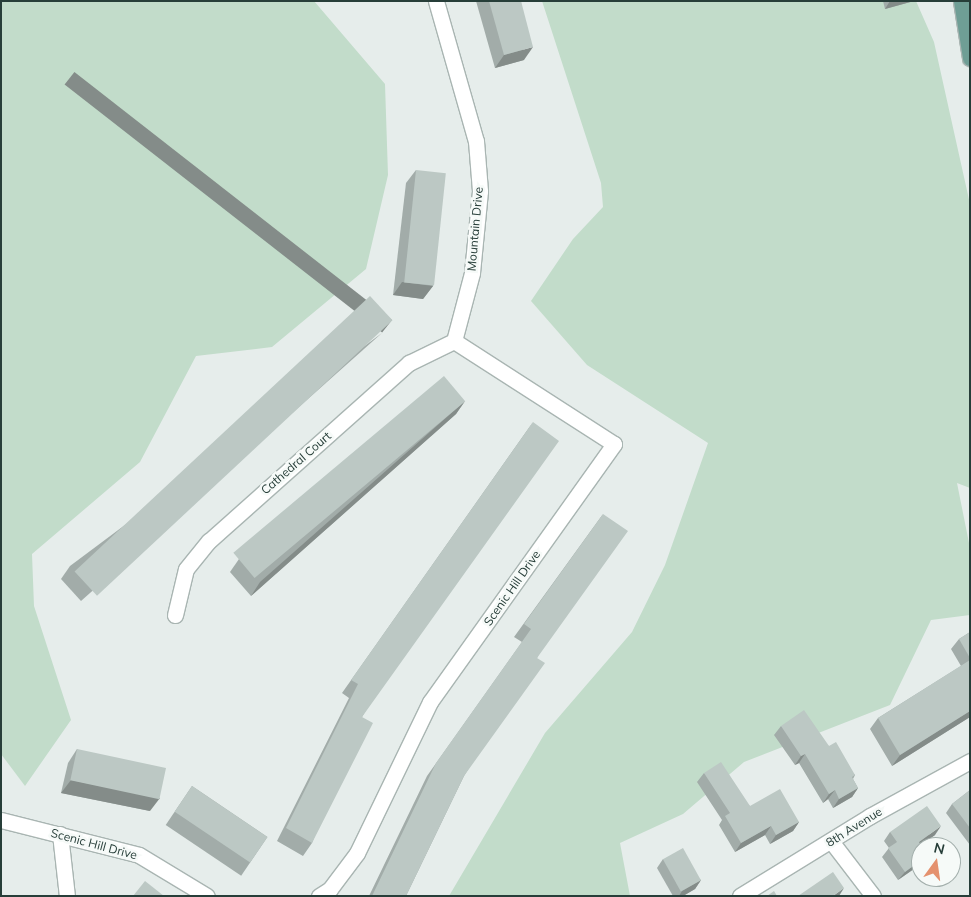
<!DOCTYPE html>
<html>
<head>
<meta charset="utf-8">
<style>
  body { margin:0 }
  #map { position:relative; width:971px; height:897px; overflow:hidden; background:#e6edeb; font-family:Mulish,sans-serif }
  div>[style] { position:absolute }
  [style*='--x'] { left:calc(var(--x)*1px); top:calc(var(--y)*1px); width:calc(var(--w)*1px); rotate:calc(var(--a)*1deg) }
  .green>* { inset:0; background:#c2dcca }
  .roads { filter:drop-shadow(1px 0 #a9b5b2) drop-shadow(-1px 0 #a9b5b2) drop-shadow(0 1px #a9b5b2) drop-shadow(0 -1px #a9b5b2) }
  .minor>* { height:15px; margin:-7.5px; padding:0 7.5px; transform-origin:7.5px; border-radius:7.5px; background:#fff }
  .major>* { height:15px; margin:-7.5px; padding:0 7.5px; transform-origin:7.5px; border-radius:7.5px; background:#6f9e95 }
  .wall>* { inset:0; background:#a2aca9; transform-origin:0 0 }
  .shaded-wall>* { inset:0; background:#848c89; transform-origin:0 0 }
  .building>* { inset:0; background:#bcc8c4; transform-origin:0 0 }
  span { translate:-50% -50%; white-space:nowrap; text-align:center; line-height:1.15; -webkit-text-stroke:5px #f6faf8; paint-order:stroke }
  .street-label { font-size:12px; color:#273e39 }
  .frame { position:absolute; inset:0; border:2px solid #273e39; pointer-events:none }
  .north { position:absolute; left:911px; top:837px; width:50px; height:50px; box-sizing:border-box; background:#f6faf8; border:1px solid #a3afac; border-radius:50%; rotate:14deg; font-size:14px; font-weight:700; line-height:20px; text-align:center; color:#273e39 }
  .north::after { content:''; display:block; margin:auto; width:18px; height:22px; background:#e4916e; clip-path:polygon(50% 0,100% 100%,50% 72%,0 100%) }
</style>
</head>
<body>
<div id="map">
  <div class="green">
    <i style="clip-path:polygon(1px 1px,314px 1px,385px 84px,388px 175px,366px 269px,272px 347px,196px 356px,140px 462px,32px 554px,34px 606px,71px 720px,25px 786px,1px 754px)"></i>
    <i style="clip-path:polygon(542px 1px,916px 1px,934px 42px,970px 204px,970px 488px,957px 483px,970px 548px,970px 615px,931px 620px,890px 705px,744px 762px,683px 814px,620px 843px,630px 896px,449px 896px,545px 733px,632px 632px,665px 565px,708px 443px,587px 365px,531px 301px,573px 239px,603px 207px,601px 183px)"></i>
  </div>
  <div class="roads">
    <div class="minor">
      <i style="--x:436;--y:1;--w:146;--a:74.1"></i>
      <i style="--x:476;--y:141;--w:50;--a:85.4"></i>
      <i style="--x:480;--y:191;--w:82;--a:95.6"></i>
      <i style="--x:472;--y:273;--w:70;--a:104.8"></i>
      <i style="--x:175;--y:615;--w:47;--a:-76.6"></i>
      <i style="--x:186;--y:569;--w:36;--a:-51"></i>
      <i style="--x:209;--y:541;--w:268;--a:-41.7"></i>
      <i style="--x:409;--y:363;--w:50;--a:-26.1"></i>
      <i style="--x:1;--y:820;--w:142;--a:14.2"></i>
      <i style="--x:139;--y:855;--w:79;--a:31.1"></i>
      <i style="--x:60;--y:834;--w:62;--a:83.6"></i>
      <i style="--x:831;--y:841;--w:69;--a:52.6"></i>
      <i style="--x:319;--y:896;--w:13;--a:-32"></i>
      <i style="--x:330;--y:889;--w:45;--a:-53.1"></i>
      <i style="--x:357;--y:853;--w:168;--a:-64.2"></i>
      <i style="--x:430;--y:702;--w:317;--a:-54.5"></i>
      <i style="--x:614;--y:444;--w:190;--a:-147.2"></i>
      <i style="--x:740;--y:896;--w:153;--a:-31.6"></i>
      <i style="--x:870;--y:816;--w:114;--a:-28.8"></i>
    </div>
    <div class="major">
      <i style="--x:961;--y:1;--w:58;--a:81"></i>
    </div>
  </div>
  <div class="wall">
    <i style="clip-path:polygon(476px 1px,521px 1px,524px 60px,495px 68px)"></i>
    <i style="clip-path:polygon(883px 1px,914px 1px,885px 9px)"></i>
    <i style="clip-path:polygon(416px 170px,433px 286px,423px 299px,393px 295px,406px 183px)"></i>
    <i style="clip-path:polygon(382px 333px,81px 601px,61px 579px,70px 566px)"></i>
    <i style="clip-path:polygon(465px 401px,456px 414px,251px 596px,230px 572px,239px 559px)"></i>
    <i style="clip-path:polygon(533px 422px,362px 717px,312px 843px,303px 856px,277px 841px,349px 698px,342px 693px)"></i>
    <i style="clip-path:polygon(603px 514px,537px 658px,464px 776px,406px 896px,369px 896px,427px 776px,522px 642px,514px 637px)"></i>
    <i style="clip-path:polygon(970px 632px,970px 717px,892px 766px,870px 729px,878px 718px,961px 666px,951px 649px,959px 639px)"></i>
    <i style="clip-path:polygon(781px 726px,829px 746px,855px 775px,853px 779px,858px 788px,852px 797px,833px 808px,828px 799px,823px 803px,799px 763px,795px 765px,774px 735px)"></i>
    <i style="clip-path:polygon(77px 749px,150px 811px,61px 793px,68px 763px)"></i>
    <i style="clip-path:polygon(704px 773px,750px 806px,799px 822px,793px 831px,770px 844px,765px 835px,735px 852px,719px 825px,722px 820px,697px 782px)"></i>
    <i style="left:192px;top:786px;width:91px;height:47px;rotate:34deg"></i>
    <i style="clip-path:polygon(970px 790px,970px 845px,946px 813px,952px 804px)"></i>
    <i style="clip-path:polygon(890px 832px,935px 835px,921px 845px,921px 864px,898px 880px,882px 857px,889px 848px,884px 841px)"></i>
    <i style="clip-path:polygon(663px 859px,701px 880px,695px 889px,683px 896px,673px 896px,657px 868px)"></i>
  </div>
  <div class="shaded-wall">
    <i style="clip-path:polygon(890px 1px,914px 1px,885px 9px)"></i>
    <i style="clip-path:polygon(533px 47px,524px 60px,495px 68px,504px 55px)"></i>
    <i style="clip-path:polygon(402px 282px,433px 286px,423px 299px,393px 295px)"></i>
    <i style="left:392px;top:320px;width:16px;height:403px;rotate:128deg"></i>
    <i style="clip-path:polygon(465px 401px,456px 414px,251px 596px,260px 582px)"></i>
    <i style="clip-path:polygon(970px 711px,970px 717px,892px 766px,900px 755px)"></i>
    <i style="clip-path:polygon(805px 754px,799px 763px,795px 765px,801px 756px)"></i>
    <i style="clip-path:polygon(71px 780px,160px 798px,150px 811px,61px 793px)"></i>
    <i style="clip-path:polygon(858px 788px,852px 797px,833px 808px,839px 799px)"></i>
    <i style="clip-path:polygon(835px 790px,828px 799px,823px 803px,829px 794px)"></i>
    <i style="clip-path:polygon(799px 822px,793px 831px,770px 844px,776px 835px)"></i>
    <i style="clip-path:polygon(771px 826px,765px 835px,735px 852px,741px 843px)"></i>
    <i style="clip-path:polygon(941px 826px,935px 835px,912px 851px,919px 842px)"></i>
    <i style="clip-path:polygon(921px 860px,921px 864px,898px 880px,905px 872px)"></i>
    <i style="clip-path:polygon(701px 880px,695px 889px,683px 896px,679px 896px,682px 891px)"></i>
    <i style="clip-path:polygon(844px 888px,839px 896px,833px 896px)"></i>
  </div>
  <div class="building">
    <i style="clip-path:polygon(489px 1px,521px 1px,533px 47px,504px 55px)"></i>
    <i style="left:416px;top:170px;width:30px;height:113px;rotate:6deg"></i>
    <i style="left:370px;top:296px;width:33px;height:404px;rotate:47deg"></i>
    <i style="left:444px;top:376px;width:33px;height:275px;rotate:50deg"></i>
    <i style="clip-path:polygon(533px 422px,559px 441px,362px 717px,373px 723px,312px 843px,286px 828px,358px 684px,351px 680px)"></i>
    <i style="clip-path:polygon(603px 514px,628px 531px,537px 658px,545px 663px,464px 776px,406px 896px,372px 896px,436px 763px,531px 629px,524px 624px)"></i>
    <i style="clip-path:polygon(970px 632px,970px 658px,959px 639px)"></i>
    <i style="clip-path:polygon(970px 660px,970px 711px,900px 755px,878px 718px)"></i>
    <i style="clip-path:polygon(804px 710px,829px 746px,836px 742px,855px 775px,852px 777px,858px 788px,839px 799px,835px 790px,829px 794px,805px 754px,801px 756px,781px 726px)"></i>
    <i style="left:77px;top:749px;width:91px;height:32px;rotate:12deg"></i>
    <i style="clip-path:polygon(721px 762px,750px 806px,780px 789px,799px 822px,776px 835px,771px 826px,741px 843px,725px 816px,730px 813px,704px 773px)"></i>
    <i style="left:192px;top:786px;width:91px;height:31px;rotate:34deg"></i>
    <i style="clip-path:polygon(970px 790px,970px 828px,952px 804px)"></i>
    <i style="clip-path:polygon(927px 806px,941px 826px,919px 842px,922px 847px,921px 847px,921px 860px,905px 872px,888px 848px,897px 842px,890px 832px)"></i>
    <i style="left:683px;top:848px;width:37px;height:23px;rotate:61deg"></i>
    <i style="clip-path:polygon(833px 872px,844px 888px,833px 896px,798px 896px)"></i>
    <i style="clip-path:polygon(145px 881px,164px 896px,133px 896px)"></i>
    <i style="clip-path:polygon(774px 891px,777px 896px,767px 896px)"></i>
  </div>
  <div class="street-label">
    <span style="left:475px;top:229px;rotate:-85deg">Mountain Drive</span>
    <span style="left:296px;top:463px;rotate:-41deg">Cathedral Court</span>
    <span style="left:512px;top:588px;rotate:-55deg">Scenic Hill Drive</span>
    <span style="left:854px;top:827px;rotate:-32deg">8th Avenue</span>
    <span style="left:94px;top:844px;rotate:15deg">Scenic Hill Drive</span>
  </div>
  <div class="frame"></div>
  <div class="north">N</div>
</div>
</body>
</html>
